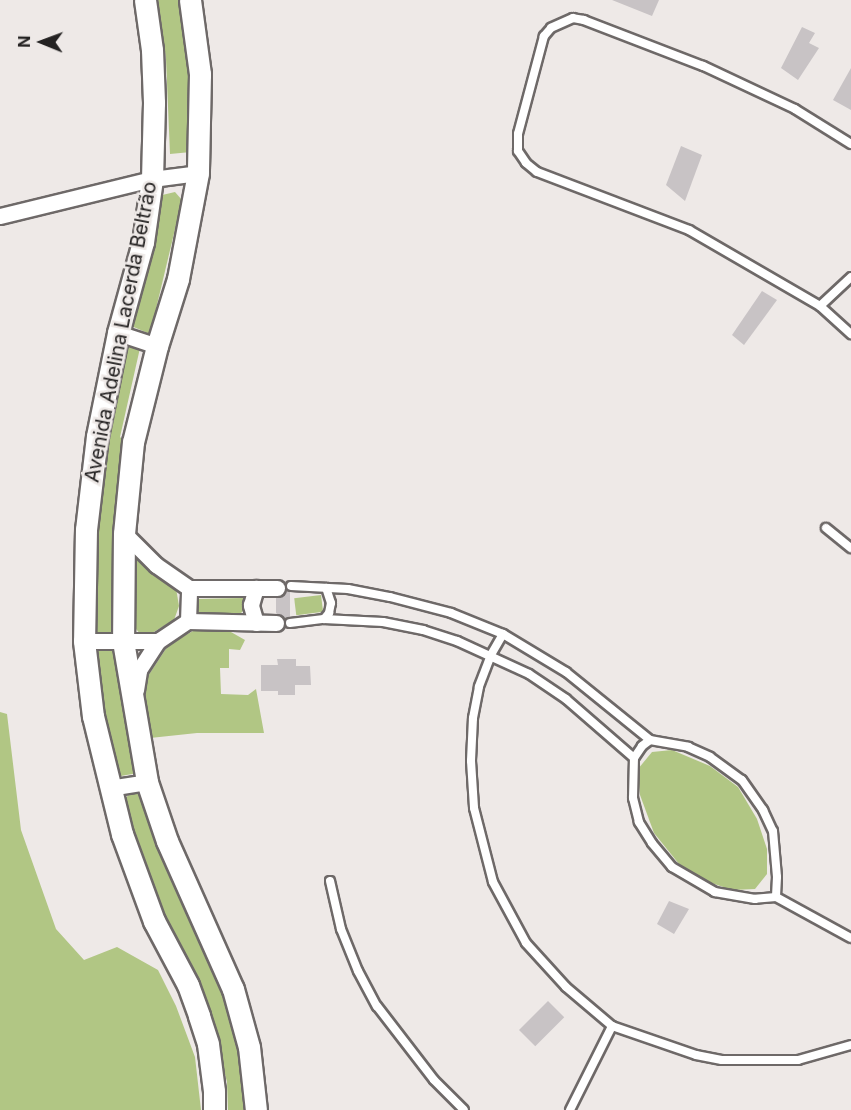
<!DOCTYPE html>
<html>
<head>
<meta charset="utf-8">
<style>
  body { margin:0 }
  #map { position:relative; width:851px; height:1110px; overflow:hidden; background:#eee9e7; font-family:Inter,sans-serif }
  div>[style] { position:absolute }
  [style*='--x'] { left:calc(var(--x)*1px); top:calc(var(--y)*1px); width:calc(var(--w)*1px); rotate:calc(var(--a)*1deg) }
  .green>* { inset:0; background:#b1c684; transform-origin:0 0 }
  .building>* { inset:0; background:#c8c3c5; transform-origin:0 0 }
  .roads { filter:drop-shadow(2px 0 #6e6968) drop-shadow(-2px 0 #6e6968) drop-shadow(0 2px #6e6968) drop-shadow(0 -2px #6e6968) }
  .lane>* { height:8px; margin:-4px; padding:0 4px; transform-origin:4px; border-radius:4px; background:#fff }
  .street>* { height:15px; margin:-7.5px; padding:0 7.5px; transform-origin:7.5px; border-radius:7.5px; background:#fff }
  .secondary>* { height:21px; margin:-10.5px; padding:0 10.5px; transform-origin:10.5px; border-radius:10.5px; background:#fff }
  span { translate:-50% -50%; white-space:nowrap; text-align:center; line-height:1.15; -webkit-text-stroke:5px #eee9e7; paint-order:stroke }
  .street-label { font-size:20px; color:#242222 }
  .north { position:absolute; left:12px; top:12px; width:60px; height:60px; -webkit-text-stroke:4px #eee9e7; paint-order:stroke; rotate:271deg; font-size:16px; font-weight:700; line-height:24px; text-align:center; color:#242222 }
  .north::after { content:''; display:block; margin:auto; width:21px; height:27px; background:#242222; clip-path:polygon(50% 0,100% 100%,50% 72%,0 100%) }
</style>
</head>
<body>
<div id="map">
  <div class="green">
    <i style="clip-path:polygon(158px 0,180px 0,185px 24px,190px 75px,191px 152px,170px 154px,166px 59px)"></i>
    <i style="clip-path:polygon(175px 192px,182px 200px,150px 334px,129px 325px,158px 196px)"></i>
    <i style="clip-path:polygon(126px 344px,140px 348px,120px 437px,126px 443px,116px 637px,97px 636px,97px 531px,92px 518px,120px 348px)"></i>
    <i style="clip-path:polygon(144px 559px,176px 588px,179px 606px,174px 620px,152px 633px,142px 636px,136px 629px,136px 560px)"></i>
    <i style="left:321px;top:595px;width:17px;height:27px;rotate:83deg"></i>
    <i style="clip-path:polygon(243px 598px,247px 602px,246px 608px,240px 614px,198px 613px,194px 608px,198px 599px)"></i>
    <i style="clip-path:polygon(224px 628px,245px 640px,240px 650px,229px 649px,229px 668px,220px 668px,221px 694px,248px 695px,256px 689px,264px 733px,197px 733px,150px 738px,144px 705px,148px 676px,169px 644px,195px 630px)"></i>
    <i style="clip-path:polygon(118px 648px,138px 773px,115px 777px,99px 705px,93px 649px)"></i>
    <i style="clip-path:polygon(0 712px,7px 714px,21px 830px,56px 929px,84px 960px,117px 947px,158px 970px,176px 1006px,195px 1057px,201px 1110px,0 1110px)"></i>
    <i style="clip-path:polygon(672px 750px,710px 766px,738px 787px,757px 819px,767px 849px,767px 874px,755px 889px,732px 890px,697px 878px,679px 864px,654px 833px,640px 795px,638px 769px,652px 752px)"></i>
    <i style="clip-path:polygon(131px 793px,144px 794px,233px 1008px,251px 1110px,228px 1110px,227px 1082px,215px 1035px,152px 884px,123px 800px)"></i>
  </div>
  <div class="building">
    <i style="clip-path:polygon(612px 0,659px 0,652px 16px)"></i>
    <i style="clip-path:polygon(802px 27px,815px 33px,809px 43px,819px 48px,798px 80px,781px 68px)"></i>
    <i style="clip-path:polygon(851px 68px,851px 110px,833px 100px)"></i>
    <i style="clip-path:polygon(681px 146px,702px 155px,685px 201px,666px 185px)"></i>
    <i style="clip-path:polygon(762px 291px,777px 300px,744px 345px,732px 335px)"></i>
    <i style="clip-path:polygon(286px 590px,290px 592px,290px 617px,285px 620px,276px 613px,276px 598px,282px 596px)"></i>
    <i style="clip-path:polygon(277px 659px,296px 659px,296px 666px,310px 666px,311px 685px,295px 685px,295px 695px,278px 695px,278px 691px,261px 691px,261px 665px,278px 665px)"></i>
    <i style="clip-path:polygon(669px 901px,689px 909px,674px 934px,657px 924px)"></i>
    <i style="left:548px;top:1001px;width:23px;height:41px;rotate:45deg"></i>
  </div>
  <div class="roads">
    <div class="lane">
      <i style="--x:851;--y:144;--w:66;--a:-148"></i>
      <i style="--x:795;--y:109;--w:102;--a:-154.9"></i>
      <i style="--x:703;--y:66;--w:128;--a:-158.9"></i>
      <i style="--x:584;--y:20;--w:11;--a:-170"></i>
      <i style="--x:573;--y:18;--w:24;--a:156"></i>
      <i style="--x:551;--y:28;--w:11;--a:131"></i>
      <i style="--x:544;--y:36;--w:101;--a:104.9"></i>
      <i style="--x:518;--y:134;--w:17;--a:90"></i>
      <i style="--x:518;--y:151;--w:14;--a:56"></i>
      <i style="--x:526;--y:163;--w:14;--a:39"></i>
      <i style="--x:537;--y:172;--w:163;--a:20.9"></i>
      <i style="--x:689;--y:230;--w:151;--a:30.1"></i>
      <i style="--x:820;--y:306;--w:42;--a:42.1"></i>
      <i style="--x:820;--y:306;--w:42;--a:-43.1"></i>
      <i style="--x:826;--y:528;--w:32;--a:39"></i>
      <i style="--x:291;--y:586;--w:57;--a:3"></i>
      <i style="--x:348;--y:589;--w:43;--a:10.8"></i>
      <i style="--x:390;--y:597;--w:63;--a:14.7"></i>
      <i style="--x:451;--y:613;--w:56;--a:22"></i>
      <i style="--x:503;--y:634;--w:74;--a:31.1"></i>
      <i style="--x:566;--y:672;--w:108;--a:39"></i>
      <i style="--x:650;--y:740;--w:39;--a:10"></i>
      <i style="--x:688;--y:747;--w:24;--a:24"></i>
      <i style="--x:710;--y:757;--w:39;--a:36"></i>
      <i style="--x:742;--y:780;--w:37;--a:55"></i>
      <i style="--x:763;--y:810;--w:23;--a:65"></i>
      <i style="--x:773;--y:831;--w:46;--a:85"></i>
      <i style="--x:777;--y:877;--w:20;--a:93"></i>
      <i style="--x:776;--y:897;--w:21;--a:175"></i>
      <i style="--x:755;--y:899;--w:41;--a:-170.1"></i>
      <i style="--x:715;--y:892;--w:50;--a:-149.8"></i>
      <i style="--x:672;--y:867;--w:31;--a:-130"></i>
      <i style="--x:652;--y:843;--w:25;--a:-122"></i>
      <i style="--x:639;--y:822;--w:25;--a:-104"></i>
      <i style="--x:633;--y:798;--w:40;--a:-88.6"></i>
      <i style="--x:634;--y:758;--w:14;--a:-56"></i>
      <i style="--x:642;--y:746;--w:10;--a:-37"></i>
      <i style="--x:324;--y:619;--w:8;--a:-50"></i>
      <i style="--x:329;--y:613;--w:10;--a:-79"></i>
      <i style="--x:331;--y:603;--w:16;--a:-108"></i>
      <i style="--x:290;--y:623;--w:34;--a:-7"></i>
      <i style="--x:324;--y:619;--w:59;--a:2.9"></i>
      <i style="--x:383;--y:622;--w:41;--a:11.3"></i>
      <i style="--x:423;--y:630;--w:36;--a:18"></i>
      <i style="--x:457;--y:641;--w:79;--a:24.6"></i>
      <i style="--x:529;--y:674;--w:45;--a:34"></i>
      <i style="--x:566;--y:699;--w:90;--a:40.9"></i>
      <i style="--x:503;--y:634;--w:24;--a:120"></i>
      <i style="--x:491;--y:655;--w:34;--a:111"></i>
      <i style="--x:479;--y:687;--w:32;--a:101"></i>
      <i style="--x:473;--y:718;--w:43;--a:92.7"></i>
      <i style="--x:471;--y:761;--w:47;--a:86.3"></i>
      <i style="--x:474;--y:808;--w:76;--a:75.6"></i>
      <i style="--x:493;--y:882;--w:69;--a:61.6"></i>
      <i style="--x:526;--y:943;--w:59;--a:47.7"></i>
      <i style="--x:566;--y:987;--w:60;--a:40.3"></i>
      <i style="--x:612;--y:1026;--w:89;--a:19"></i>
      <i style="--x:696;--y:1055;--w:26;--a:11"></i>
      <i style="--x:722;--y:1060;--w:76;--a:0"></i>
      <i style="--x:798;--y:1060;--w:55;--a:-15.8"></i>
      <i style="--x:330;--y:881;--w:49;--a:77.1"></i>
      <i style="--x:341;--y:929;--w:45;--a:68"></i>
      <i style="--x:358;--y:971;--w:40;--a:62"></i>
      <i style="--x:377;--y:1006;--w:93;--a:52.4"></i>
      <i style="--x:434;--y:1080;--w:42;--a:45"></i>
      <i style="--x:776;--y:897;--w:85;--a:28.7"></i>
      <i style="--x:570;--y:1110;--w:94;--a:-63.4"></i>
    </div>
    <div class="street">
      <i style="--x:0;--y:216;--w:156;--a:-13.7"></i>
      <i style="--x:152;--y:179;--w:46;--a:-7.4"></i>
      <i style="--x:118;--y:333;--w:41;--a:18.4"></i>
      <i style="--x:189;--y:588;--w:88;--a:0"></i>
      <i style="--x:188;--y:621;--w:88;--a:1.3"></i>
      <i style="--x:256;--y:623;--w:19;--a:-106"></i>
      <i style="--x:251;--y:605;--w:18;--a:-74"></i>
      <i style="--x:84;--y:641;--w:74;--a:0"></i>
      <i style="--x:158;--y:641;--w:36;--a:-34"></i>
      <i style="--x:188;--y:621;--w:33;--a:-88"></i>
      <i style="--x:189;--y:588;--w:40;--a:-145.1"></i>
      <i style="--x:156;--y:565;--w:45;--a:-135"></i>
      <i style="--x:136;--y:690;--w:20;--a:-81"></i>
      <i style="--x:139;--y:670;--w:35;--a:-57"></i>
      <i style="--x:109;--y:788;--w:38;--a:-9"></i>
    </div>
    <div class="secondary">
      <i style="--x:145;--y:0;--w:50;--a:82"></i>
      <i style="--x:152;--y:50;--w:53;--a:87.8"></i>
      <i style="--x:154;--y:103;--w:76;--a:91.5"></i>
      <i style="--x:152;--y:179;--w:64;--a:98.1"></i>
      <i style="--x:143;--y:242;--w:94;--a:105.4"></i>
      <i style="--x:118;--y:333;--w:105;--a:101.5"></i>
      <i style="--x:97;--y:436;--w:94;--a:96.7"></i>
      <i style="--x:86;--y:529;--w:112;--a:91"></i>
      <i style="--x:84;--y:641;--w:76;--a:83.2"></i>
      <i style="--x:93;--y:716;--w:122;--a:76.2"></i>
      <i style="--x:122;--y:834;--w:93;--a:69.8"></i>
      <i style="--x:154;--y:921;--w:72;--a:62"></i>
      <i style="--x:188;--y:985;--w:33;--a:70"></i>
      <i style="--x:199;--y:1016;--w:29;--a:72"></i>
      <i style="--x:208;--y:1044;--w:47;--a:82.7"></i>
      <i style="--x:214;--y:1091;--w:19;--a:90"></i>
      <i style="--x:190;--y:0;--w:75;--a:82.3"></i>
      <i style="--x:200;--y:74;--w:99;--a:91.2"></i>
      <i style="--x:198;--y:173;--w:108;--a:100.7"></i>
      <i style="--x:178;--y:279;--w:70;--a:107.4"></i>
      <i style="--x:157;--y:346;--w:99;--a:104"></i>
      <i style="--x:133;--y:442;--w:91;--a:95.6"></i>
      <i style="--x:124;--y:533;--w:108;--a:90.5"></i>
      <i style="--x:123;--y:641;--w:143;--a:80.3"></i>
      <i style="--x:147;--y:782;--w:62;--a:71.3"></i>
      <i style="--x:167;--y:841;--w:162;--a:66"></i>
      <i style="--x:233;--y:989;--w:60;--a:74.6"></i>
      <i style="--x:249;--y:1047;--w:63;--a:83.7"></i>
    </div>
  </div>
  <div class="street-label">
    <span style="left:121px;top:332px;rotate:-79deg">Avenida Adelina Lacerda Beltrão</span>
  </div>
  <div class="north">N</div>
</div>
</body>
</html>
